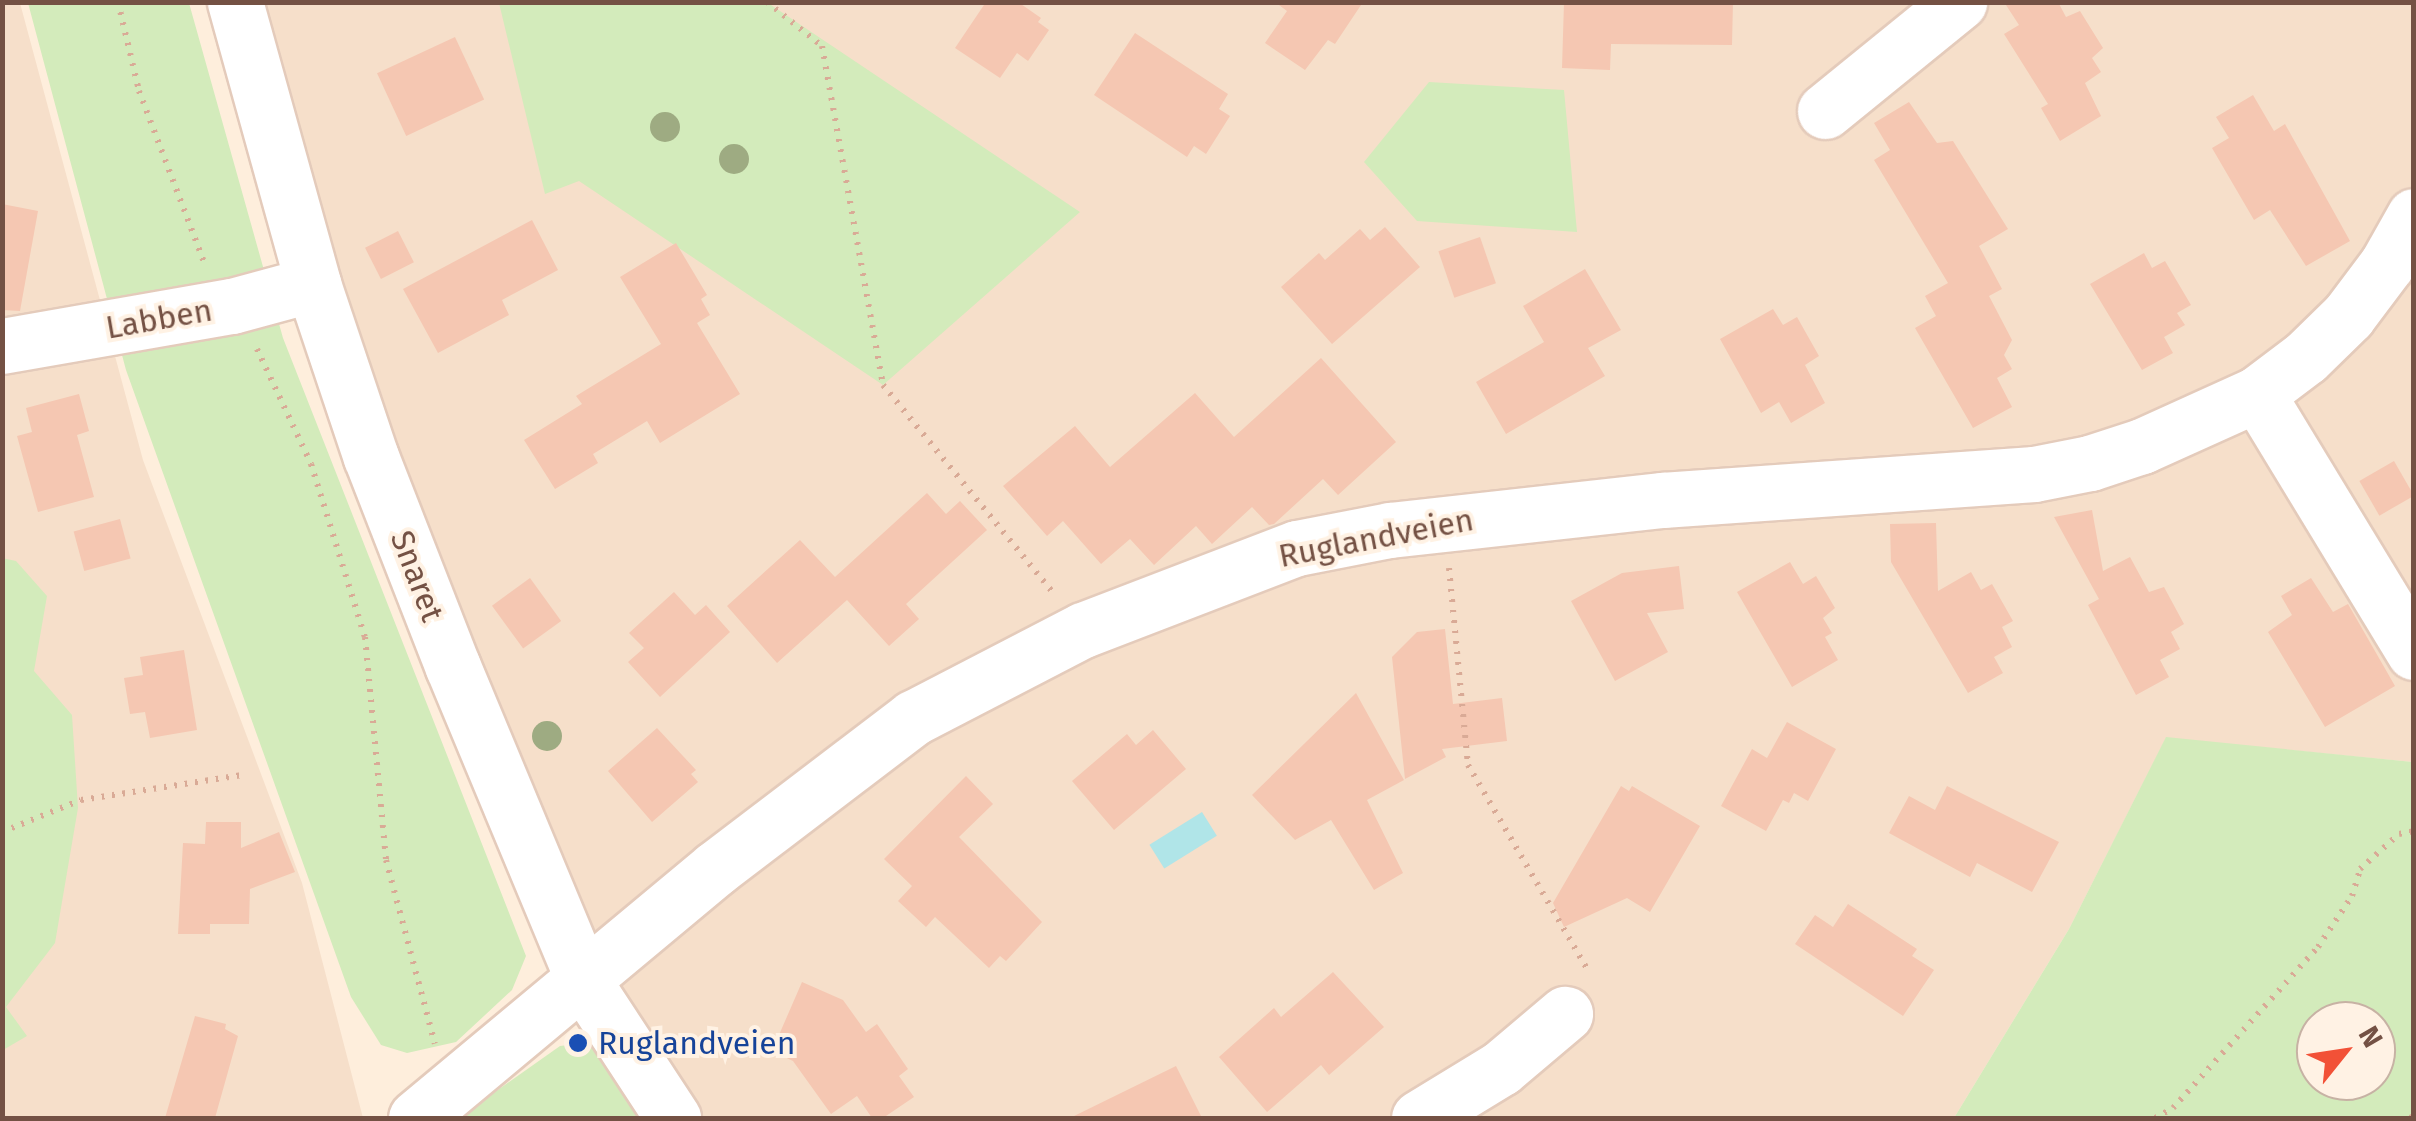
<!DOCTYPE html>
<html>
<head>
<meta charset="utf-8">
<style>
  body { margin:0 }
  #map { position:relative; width:2416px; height:1121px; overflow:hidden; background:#feeedc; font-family:"Fira Sans",sans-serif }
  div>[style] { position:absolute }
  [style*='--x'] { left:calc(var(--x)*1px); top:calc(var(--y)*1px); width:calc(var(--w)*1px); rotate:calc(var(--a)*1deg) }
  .residential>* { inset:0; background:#f6dfca }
  .green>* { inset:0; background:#d3ebbb }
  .water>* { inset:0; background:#b0e5e8; transform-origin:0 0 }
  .building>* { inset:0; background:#f5c7b2; transform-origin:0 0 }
  .path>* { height:6px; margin-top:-3px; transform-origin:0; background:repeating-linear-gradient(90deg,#d9aa96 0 2.5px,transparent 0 10.5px) }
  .roads { filter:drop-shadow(2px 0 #e4cbbb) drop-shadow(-2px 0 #e4cbbb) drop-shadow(0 2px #e4cbbb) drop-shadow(0 -2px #e4cbbb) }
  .minor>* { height:55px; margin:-27.5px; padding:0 27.5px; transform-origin:27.5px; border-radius:27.5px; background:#fff }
  .trees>* { width:30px; height:30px; margin:-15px; border-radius:50%; background:#9eab82 }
  .dots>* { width:28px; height:28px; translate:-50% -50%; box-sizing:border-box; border:5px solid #fff2e4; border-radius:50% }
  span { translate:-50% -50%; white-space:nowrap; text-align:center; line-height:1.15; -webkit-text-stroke:8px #fff2e4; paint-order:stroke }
  .street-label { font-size:32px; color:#745144 }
  .transit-label { font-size:32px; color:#164399 }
  .left { translate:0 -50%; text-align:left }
  .frame { position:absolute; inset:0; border:5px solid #745144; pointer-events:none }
  .north { position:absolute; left:2296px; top:1001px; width:100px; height:100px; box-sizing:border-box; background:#fff2e4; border:2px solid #c7b2a4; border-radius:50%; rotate:60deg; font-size:28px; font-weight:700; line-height:40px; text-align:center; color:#745144 }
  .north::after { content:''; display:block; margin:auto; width:35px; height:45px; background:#f25137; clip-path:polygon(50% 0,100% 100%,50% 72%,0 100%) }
</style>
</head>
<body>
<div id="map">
  <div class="residential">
    <i style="clip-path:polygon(2px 3px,20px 3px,143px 460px,302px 883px,363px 1118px,3px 1118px)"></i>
    <i style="clip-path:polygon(250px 3px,2413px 3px,2413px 762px,2166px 738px,2069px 929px,1954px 1118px,648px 1118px,316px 254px)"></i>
  </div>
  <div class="green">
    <i style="clip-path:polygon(28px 3px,189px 3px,283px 338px,526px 956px,512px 990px,456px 1042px,407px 1053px,381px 1045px,351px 997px,126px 370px)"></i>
    <i style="clip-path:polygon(499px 3px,768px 3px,1080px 212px,883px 385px,579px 181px,545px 194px)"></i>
    <i style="clip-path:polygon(1429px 82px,1564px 90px,1577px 232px,1417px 221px,1364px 162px)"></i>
    <i style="clip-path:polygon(2px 558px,16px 561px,47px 596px,34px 671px,72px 715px,78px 808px,55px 943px,6px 1007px,27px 1036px,3px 1050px)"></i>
    <i style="clip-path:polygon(evenodd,2166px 737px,2413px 762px,2413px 1118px,1954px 1118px,2069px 929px,2166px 737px,2316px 1021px,2376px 1021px,2376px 1081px,2316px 1081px,2316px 1021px)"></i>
    <i style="clip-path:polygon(594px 1042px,648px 1118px,458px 1118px,560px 1046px)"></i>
  </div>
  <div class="water">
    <i style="left:1202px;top:812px;width:28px;height:62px;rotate:58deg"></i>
  </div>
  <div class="building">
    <i style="clip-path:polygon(986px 2px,1018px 2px,1041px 18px,1038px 22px,1049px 30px,1028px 61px,1017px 53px,1000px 78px,955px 48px)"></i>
    <i style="clip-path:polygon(1275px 2px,1363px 2px,1335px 44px,1328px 40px,1305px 70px,1265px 43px,1287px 11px)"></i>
    <i style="clip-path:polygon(1564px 2px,1733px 2px,1732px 45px,1611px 44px,1610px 70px,1562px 68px)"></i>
    <i style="clip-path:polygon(2004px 2px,2058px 2px,2066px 17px,2080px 11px,2103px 48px,2092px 58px,2101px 72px,2085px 83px,2101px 116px,2060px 141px,2041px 108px,2048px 104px,2004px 34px,2019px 25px)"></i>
    <i style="clip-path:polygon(1135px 33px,1228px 94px,1219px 109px,1230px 116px,1206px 154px,1194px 146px,1187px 157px,1094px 95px)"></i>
    <i style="left:455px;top:37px;width:69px;height:86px;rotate:65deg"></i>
    <i style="clip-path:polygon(2253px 95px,2274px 131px,2285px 124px,2350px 241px,2306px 266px,2270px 210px,2254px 220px,2212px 148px,2229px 138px,2216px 117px)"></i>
    <i style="clip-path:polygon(1909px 102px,1937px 143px,1953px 141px,2008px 229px,1979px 246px,2002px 289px,1989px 296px,2012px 340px,2004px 355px,2012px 369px,1997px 378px,2012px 407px,1973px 428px,1915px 328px,1936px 316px,1925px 296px,1948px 283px,1874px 160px,1890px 150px,1874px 123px)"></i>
    <i style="clip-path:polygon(2px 204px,38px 211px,20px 311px,2px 310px)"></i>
    <i style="clip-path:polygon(532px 220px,558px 270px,502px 300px,509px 315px,438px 353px,403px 289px)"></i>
    <i style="clip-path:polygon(1385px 227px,1420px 267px,1332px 344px,1281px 287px,1319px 253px,1325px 260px,1360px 229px,1370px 240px)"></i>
    <i style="left:398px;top:231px;width:35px;height:37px;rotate:63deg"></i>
    <i style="left:1480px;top:237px;width:49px;height:44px;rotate:71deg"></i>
    <i style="clip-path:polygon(676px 243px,707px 295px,701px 299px,710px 315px,697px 323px,740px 394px,660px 443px,647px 421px,593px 454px,598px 463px,555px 489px,524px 440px,582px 404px,576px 396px,661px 344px,620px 277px)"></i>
    <i style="clip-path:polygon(2144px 253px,2152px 268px,2165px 261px,2191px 305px,2177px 313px,2185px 325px,2164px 337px,2173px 353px,2142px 370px,2090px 284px)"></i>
    <i style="clip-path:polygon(1585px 269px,1621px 330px,1588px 348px,1605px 376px,1506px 434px,1476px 382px,1544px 342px,1523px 306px)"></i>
    <i style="clip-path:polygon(1773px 309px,1783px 325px,1797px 317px,1819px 356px,1805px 365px,1825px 403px,1791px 423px,1779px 402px,1761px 413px,1720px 339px)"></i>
    <i style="clip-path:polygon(1321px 358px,1396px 442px,1338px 495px,1323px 479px,1274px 524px,1269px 525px,1252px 507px,1212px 544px,1196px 526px,1154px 565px,1130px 539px,1101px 564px,1063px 521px,1047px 536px,1003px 486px,1075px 426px,1110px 467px,1195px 393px,1234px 437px)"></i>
    <i style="clip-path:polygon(79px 394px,89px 431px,77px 435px,94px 497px,38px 512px,17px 436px,32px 432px,26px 408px)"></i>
    <i style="left:2394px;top:461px;width:40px;height:40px;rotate:60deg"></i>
    <i style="clip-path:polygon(927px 493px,946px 514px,960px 501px,987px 530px,906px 604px,919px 619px,889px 646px,847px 600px,777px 663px,727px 606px,800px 540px,835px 577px)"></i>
    <i style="clip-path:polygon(2092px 510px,2103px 571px,2130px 557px,2149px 592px,2164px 587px,2184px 624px,2171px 632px,2180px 649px,2160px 660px,2169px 677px,2136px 695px,2088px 605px,2099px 599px,2054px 517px)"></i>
    <i style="left:120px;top:519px;width:41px;height:48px;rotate:75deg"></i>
    <i style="clip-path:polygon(1936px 523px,1938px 591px,1971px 572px,1981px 590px,1992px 584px,2013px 621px,2002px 627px,2012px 647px,1994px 657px,2003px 673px,1968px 693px,1891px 562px,1890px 524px)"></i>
    <i style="clip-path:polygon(1790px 562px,1803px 584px,1816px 576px,1835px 608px,1823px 618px,1832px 633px,1825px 637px,1838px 660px,1792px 687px,1737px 592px)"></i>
    <i style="clip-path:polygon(1679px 566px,1684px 609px,1647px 613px,1668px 652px,1615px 681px,1571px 601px,1622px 573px)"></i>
    <i style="left:530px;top:578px;width:53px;height:47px;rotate:54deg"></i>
    <i style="clip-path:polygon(2311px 578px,2333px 612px,2348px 604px,2395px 686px,2325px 727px,2268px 632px,2292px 615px,2281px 596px)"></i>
    <i style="clip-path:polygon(674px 592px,695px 615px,706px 605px,730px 632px,660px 697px,628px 662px,644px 648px,629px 633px)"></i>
    <i style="clip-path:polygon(1445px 629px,1453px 704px,1502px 698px,1507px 741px,1442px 749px,1446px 757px,1405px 779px,1392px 657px,1417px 632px)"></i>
    <i style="clip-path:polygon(184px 650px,197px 730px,150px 738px,145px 712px,130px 714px,124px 678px,143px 675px,140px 657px)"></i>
    <i style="clip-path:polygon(1356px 693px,1404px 780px,1367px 800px,1403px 873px,1374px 890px,1331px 820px,1295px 840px,1252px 795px)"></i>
    <i style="clip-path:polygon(1787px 722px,1836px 749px,1808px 801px,1794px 793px,1789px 803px,1783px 800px,1766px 831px,1721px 806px,1752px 749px,1767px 758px)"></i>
    <i style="clip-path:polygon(657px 728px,696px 770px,691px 774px,698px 782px,652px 822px,608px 771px)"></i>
    <i style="clip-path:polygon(1153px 730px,1186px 769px,1114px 830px,1072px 781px,1127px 734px,1136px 745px)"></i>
    <i style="clip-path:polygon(966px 776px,993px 804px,959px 837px,1042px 922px,1006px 961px,1000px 956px,989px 968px,935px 917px,926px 927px,898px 901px,912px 886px,884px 859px)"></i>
    <i style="clip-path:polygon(1621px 786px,1629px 791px,1632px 786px,1700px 826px,1650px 912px,1627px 898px,1564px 927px,1553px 903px)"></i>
    <i style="clip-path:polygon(1947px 786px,2059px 842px,2032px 892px,1977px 863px,1970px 877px,1889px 833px,1909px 796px,1935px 810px)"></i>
    <i style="clip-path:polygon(206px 822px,241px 822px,241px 848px,279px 832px,295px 872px,250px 889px,249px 924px,210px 924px,210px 934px,178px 934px,183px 843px,205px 844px)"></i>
    <i style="clip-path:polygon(1848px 904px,1917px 949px,1912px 956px,1934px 970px,1903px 1016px,1795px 944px,1815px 915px,1833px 927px)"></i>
    <i style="clip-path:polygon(1333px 972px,1384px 1027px,1329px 1075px,1321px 1065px,1267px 1112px,1219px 1057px,1274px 1008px,1281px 1017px)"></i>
    <i style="clip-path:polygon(802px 982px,843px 1000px,866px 1032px,877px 1024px,908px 1069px,899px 1076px,914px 1097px,883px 1118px,872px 1118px,857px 1096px,831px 1114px,793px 1061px,772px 1051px)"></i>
    <i style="clip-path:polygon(195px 1016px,226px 1024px,225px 1029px,238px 1036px,215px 1118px,165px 1118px)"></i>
    <i style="clip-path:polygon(1176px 1066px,1202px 1118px,1070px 1118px)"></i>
  </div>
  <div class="path">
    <i style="--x:118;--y:2;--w:91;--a:76.7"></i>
    <i style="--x:139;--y:91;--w:183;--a:69.2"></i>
    <i style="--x:767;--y:2;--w:70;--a:38.7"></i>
    <i style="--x:822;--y:46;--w:344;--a:79.8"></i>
    <i style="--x:883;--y:385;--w:270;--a:50.7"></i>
    <i style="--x:257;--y:349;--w:127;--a:64.8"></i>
    <i style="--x:311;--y:464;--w:181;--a:72.7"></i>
    <i style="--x:365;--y:637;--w:224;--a:84.6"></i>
    <i style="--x:386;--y:860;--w:190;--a:75.1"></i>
    <i style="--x:1449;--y:568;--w:198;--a:84.5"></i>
    <i style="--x:1468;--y:765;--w:240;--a:59.7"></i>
    <i style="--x:2;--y:832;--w:85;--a:-22.1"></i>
    <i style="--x:81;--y:800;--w:163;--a:-8.8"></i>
    <i style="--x:2155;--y:1118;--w:21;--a:-29"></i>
    <i style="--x:2173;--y:1108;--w:217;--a:-48"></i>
    <i style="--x:2318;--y:947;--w:61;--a:-56.3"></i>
    <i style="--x:2352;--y:896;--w:28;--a:-73"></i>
    <i style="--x:2360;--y:869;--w:52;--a:-41.9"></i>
    <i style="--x:2399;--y:834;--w:15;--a:-11"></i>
    <i style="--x:2410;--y:1118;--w:4;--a:-27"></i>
  </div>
  <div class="roads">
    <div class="minor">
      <i style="--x:235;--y:2;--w:293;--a:74.5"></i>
      <i style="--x:313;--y:284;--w:182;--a:71.5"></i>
      <i style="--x:371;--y:457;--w:225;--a:68.7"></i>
      <i style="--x:453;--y:667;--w:341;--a:67.4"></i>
      <i style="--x:584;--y:982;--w:163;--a:56.8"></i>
      <i style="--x:1825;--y:111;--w:173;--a:-39.1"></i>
      <i style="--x:2;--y:346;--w:233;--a:-9.9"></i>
      <i style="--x:232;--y:306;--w:84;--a:-15.2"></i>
      <i style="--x:2257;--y:394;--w:302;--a:58.7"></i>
      <i style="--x:416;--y:1118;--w:391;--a:-39.8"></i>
      <i style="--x:716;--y:868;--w:248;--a:-37.3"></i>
      <i style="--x:913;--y:718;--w:191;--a:-27.4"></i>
      <i style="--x:1083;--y:630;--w:229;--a:-21"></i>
      <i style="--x:1297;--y:548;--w:95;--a:-11"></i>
      <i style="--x:1390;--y:530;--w:274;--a:-6.3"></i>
      <i style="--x:1662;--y:500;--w:373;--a:-4"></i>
      <i style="--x:2034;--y:474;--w:57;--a:-11.1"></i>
      <i style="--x:2090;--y:463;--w:55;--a:-18.1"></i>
      <i style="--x:2142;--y:446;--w:126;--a:-24.3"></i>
      <i style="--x:2257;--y:394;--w:61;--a:-37.1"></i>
      <i style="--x:2306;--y:357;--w:59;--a:-44.3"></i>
      <i style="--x:2348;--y:316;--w:65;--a:-53.1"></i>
      <i style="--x:2387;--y:264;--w:55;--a:-60.6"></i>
      <i style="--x:1419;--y:1118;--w:96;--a:-31.4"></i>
      <i style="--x:1501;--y:1068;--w:84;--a:-40.2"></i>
    </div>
  </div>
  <div class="trees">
    <i style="left:665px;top:127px"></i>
    <i style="left:734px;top:159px"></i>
    <i style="left:547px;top:736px"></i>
  </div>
  <div class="dots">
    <i style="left:578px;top:1043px;background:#1a4fb4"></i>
  </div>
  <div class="street-label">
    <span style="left:159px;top:319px;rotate:-10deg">Labben</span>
    <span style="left:1376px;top:538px;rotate:-11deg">Ruglandveien</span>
    <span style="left:417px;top:576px;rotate:69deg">Snaret</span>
  </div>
  <div class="transit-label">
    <span class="left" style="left:598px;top:1043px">Ruglandveien</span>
  </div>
  <div class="frame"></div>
  <div class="north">N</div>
</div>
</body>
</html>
